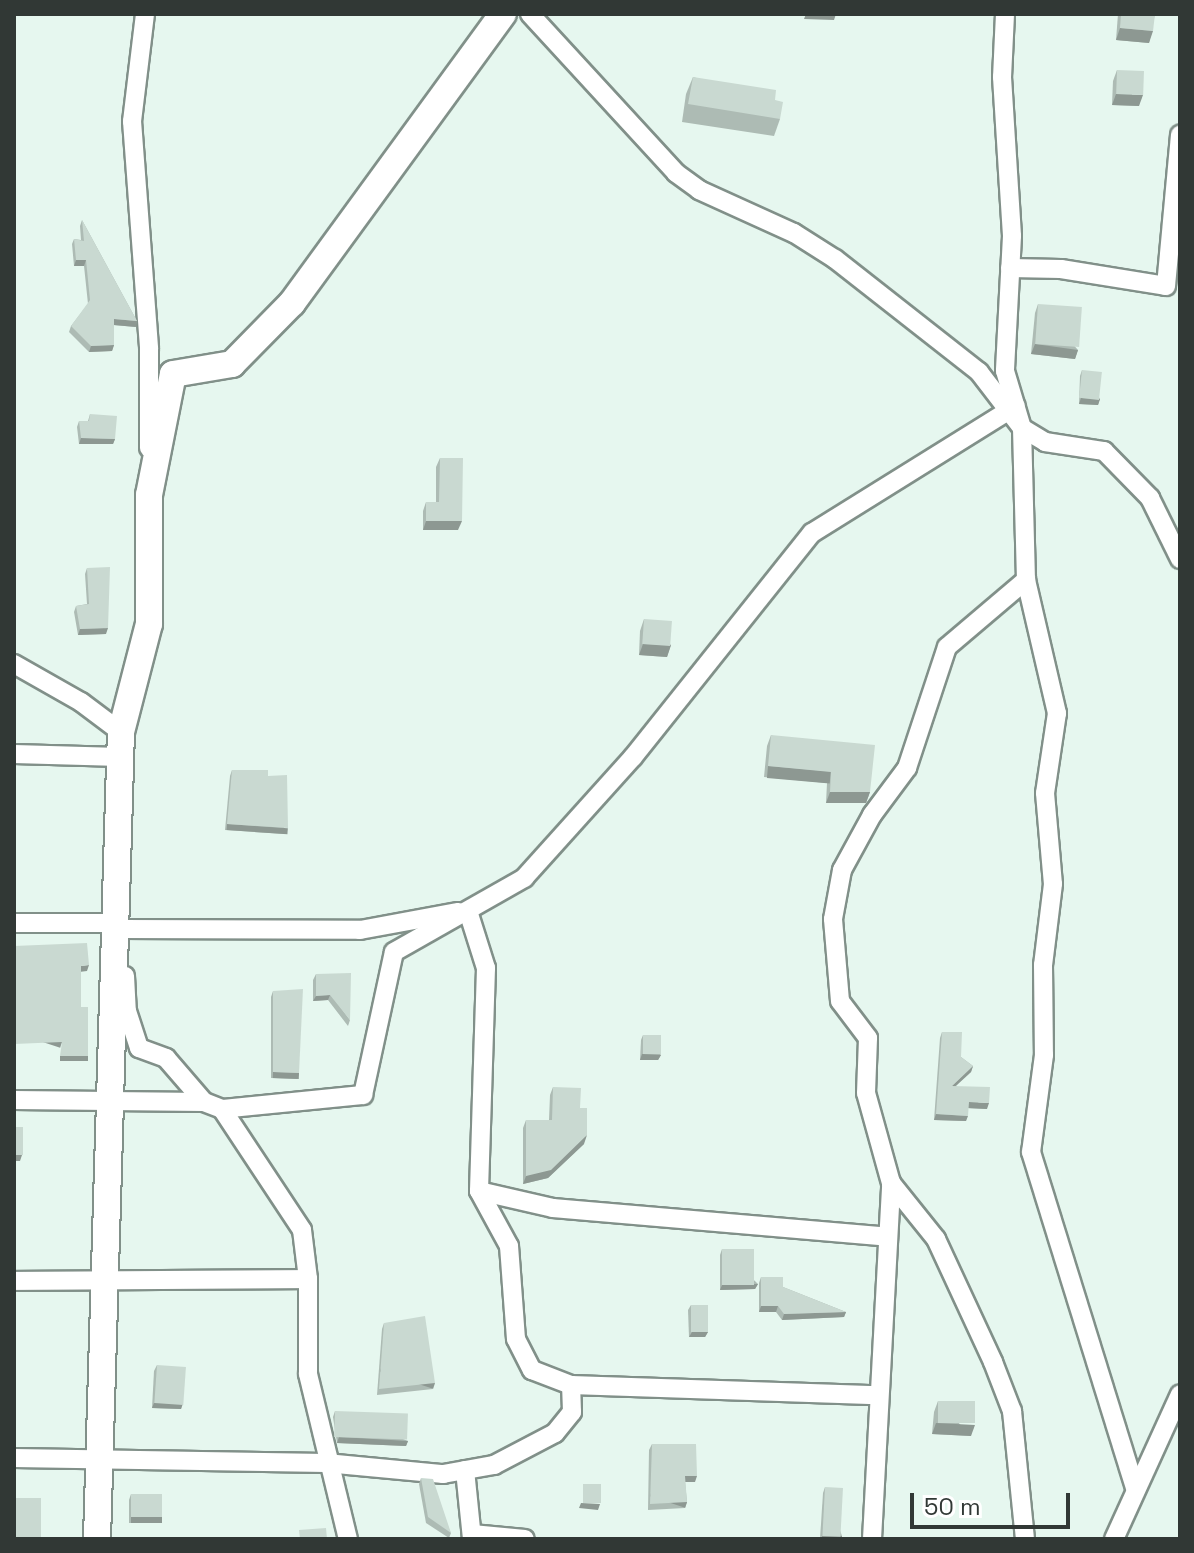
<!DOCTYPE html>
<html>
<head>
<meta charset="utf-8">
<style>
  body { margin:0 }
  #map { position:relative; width:1194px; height:1553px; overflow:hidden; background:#e6f7ef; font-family:"Space Grotesk",sans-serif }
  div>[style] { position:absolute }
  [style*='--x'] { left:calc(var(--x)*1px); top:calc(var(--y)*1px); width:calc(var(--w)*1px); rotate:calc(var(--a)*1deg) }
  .roads { filter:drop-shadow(2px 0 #819089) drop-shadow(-2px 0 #819089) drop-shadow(0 2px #819089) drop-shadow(0 -2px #819089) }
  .street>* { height:18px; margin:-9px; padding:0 9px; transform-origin:9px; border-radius:9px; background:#fff }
  .secondary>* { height:26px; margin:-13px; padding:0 13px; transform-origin:13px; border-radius:13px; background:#fff }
  .wall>* { inset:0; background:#adbbb4 }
  .shaded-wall>* { inset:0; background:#8d9892; transform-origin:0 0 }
  .building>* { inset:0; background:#c9d9d1; transform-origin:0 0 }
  span { translate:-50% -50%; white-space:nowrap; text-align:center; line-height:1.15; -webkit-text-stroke:6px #fff; paint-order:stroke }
  .frame { position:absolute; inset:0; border:16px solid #313835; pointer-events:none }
  .scale { position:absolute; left:910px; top:1493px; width:160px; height:36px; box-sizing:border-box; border:4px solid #313835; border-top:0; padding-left:10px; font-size:24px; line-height:28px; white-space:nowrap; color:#313835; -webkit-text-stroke:6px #fff; paint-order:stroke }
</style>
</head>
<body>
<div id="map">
  <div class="roads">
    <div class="street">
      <i style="--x:145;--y:14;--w:108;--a:96.9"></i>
      <i style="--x:132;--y:121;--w:229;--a:85.7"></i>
      <i style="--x:149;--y:349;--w:99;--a:90"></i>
      <i style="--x:530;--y:14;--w:216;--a:47.4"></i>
      <i style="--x:676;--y:173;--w:29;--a:36"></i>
      <i style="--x:699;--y:190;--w:104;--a:24.4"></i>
      <i style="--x:794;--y:233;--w:49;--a:32.4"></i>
      <i style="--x:835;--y:259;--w:183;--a:38.1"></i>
      <i style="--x:979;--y:372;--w:71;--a:52.5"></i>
      <i style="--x:1022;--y:428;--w:27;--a:31"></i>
      <i style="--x:1045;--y:442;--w:60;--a:8.7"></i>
      <i style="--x:1104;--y:451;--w:66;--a:45.6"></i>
      <i style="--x:1150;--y:498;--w:68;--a:63.8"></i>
      <i style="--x:1005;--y:14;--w:63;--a:92.7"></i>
      <i style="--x:1002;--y:77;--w:159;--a:86.4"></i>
      <i style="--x:1012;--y:236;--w:135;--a:93"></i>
      <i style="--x:1005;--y:371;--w:59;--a:73.4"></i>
      <i style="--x:1022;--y:428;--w:152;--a:88.5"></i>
      <i style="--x:1026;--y:580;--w:137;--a:76.9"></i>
      <i style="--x:1057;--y:713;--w:81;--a:98.5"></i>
      <i style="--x:1045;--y:793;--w:91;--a:85"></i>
      <i style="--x:1053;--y:884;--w:82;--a:97"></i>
      <i style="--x:1043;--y:965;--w:90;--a:89.4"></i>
      <i style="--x:1044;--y:1055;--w:98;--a:97.6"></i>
      <i style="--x:1031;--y:1152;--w:351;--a:72.8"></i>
      <i style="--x:1010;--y:268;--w:51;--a:1.1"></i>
      <i style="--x:1061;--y:269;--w:106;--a:9.2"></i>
      <i style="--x:1166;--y:286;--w:152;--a:-84.7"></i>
      <i style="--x:14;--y:664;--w:77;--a:29.6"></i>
      <i style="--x:81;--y:702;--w:50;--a:36.9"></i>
      <i style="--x:121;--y:732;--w:11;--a:90"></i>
      <i style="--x:14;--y:754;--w:106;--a:1.6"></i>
      <i style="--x:468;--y:911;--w:60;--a:72.5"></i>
      <i style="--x:486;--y:968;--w:223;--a:91.8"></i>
      <i style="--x:479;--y:1191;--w:63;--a:61.4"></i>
      <i style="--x:509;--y:1246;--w:93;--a:85.7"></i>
      <i style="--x:516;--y:1339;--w:35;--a:63"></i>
      <i style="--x:532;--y:1370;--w:42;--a:21"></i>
      <i style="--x:571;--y:1385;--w:306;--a:1.9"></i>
      <i style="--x:14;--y:923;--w:100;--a:0"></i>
      <i style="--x:114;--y:923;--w:10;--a:37"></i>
      <i style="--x:122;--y:929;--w:238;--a:0.2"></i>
      <i style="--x:360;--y:930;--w:100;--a:-10.4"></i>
      <i style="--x:125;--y:976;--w:35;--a:87"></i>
      <i style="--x:127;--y:1011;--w:39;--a:72"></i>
      <i style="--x:139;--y:1048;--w:29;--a:20"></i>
      <i style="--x:166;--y:1058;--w:58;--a:49.2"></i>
      <i style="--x:14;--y:1100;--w:190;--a:0.6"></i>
      <i style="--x:204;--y:1102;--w:19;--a:21"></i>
      <i style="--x:222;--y:1109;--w:145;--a:56.5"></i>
      <i style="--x:302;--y:1230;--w:49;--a:83"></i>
      <i style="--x:308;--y:1279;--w:95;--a:90"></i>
      <i style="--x:308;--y:1374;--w:170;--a:76.4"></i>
      <i style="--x:222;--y:1109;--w:142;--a:-5.7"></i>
      <i style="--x:363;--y:1095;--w:146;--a:-77.8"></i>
      <i style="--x:394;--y:952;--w:150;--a:-29.6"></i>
      <i style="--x:524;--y:878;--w:163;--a:-48"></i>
      <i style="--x:633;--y:757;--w:287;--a:-51.4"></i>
      <i style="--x:812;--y:533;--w:240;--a:-31.9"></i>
      <i style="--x:891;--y:1183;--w:72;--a:51.2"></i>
      <i style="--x:936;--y:1239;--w:136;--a:65.1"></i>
      <i style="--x:993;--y:1362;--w:53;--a:68.8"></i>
      <i style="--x:1012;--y:1411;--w:129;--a:84.2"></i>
      <i style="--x:479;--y:1191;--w:76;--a:12.9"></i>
      <i style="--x:553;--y:1208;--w:336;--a:4.9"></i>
      <i style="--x:14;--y:1281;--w:294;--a:-0.4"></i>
      <i style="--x:14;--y:1458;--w:312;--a:0.9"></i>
      <i style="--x:326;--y:1463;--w:118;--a:5.4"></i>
      <i style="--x:443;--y:1474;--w:52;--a:-10"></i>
      <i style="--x:494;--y:1465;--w:69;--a:-27.7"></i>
      <i style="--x:555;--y:1433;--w:27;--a:-51"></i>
      <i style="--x:572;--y:1412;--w:27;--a:-92"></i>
      <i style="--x:465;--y:1470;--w:69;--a:84.2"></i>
      <i style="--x:472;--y:1534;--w:53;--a:5.4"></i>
      <i style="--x:872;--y:1539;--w:357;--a:-86.9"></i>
      <i style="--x:891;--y:1183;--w:93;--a:-105.5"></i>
      <i style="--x:866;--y:1093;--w:55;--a:-87.9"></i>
      <i style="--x:868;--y:1038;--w:46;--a:-127.1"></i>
      <i style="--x:840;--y:1001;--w:82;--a:-94.9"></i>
      <i style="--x:833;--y:919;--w:50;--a:-79.6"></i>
      <i style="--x:842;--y:870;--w:63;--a:-61.4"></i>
      <i style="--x:872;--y:815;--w:59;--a:-53.3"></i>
      <i style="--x:907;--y:768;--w:127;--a:-71.7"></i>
      <i style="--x:947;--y:647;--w:104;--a:-40.3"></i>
      <i style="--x:1114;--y:1539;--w:159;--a:-65.5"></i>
    </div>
    <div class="secondary">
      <i style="--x:97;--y:1539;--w:807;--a:-88.3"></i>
      <i style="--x:121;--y:732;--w:112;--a:-75.5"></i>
      <i style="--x:149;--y:624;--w:129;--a:-90"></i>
      <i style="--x:149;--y:495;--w:123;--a:-78.8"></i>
      <i style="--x:173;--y:374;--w:60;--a:-9.6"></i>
      <i style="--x:232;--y:364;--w:86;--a:-45.5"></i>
      <i style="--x:292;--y:303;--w:358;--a:-53.9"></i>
    </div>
  </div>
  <div class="wall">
    <i style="clip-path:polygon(1118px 14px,1155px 14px,1149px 43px,1116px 40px)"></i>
    <i style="clip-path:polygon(1117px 70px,1139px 106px,1112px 105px,1113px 81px)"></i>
    <i style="clip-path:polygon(693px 77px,775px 100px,780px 119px,774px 136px,682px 122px,686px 94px)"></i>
    <i style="clip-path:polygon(82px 220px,137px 321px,135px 327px,114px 325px,114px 345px,112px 351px,89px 352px,69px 332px,71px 326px,88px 304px,84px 266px,74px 266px,72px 244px,74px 239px,81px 240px,80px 226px)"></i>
    <i style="clip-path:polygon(1038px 304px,1078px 350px,1075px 359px,1031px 354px,1035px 313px)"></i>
    <i style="clip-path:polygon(1082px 370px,1100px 399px,1098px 405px,1079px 404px,1080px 376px)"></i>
    <i style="clip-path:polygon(90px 414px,115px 439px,113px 444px,79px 444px,77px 427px,79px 421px,88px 421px)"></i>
    <i style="clip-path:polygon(440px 458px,458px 530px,423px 530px,423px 511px,426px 502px,436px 502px,436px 467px)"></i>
    <i style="clip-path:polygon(87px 568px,106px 634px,78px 635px,74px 612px,76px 606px,87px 604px,85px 574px)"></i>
    <i style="clip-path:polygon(644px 619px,671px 645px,667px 657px,639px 655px,640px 631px)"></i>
    <i style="clip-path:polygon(771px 735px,870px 792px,866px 803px,826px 803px,827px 783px,764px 777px,767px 746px)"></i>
    <i style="clip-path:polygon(232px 770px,268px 776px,286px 834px,225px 830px,230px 776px)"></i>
    <i style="clip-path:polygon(316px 974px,350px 1020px,348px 1026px,328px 1000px,313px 1001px,313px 980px)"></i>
    <i style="clip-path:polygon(273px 991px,299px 1073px,297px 1079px,271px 1078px,271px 997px)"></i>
    <i style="clip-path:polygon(942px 1032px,961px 1057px,973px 1066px,971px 1072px,956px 1086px,987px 1109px,968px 1108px,966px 1121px,934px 1120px,940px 1038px)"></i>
    <i style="clip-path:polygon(643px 1035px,661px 1055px,658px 1060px,640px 1060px,641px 1040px)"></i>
    <i style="clip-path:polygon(553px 1087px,580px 1108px,584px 1144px,548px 1178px,523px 1184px,523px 1128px,526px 1120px,549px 1120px,550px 1095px)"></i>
    <i style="clip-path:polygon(722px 1249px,758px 1284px,755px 1289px,720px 1290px,720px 1255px)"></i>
    <i style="clip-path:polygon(761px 1277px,783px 1287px,846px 1312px,844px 1317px,782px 1320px,776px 1312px,759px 1312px,759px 1283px)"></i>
    <i style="clip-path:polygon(691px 1305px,708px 1332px,705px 1337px,689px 1337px,688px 1310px)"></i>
    <i style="clip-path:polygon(384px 1323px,433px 1389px,377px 1395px,382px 1329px)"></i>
    <i style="clip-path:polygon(157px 1365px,183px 1403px,181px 1409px,152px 1408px,154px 1371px)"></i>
    <i style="clip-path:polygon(938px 1401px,971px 1436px,932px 1434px,934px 1412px)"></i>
    <i style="clip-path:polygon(335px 1411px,408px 1441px,406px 1446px,337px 1443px,333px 1417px)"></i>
    <i style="clip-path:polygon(652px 1444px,695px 1482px,685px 1482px,687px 1502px,685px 1508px,648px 1510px,649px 1450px)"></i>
    <i style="clip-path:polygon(421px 1478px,451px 1533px,449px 1538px,426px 1523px,419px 1484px)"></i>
    <i style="clip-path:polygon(825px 1487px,842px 1536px,841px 1539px,820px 1539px,823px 1493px)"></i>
    <i style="clip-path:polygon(131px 1494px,162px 1517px,160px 1523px,129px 1523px,129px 1500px)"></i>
  </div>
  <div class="shaded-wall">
    <i style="clip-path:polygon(806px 14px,836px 14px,834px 20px,804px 19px)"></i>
    <i style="clip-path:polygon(1120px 28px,1153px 31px,1149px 43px,1116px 40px)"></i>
    <i style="clip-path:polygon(1116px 94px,1143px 95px,1139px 106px,1112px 105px)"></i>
    <i style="clip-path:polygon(76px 260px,86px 260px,84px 266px,74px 266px)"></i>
    <i style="left:114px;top:319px;width:23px;height:6px;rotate:5deg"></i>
    <i style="clip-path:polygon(1035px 344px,1078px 350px,1075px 359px,1031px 354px)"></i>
    <i style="clip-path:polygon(114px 345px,112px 351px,89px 352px,91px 346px)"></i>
    <i style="clip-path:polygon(1081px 398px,1100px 399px,1098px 405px,1079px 404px)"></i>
    <i style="clip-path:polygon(81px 438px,115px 439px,113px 444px,79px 444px)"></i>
    <i style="clip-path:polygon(426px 521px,462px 521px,458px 530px,423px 530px)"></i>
    <i style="clip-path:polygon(108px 628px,106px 634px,78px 635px,80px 629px)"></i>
    <i style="clip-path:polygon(643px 644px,671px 645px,667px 657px,639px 655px)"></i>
    <i style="left:768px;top:766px;width:63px;height:12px;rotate:5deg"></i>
    <i style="clip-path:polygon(830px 792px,870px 792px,866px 803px,826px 803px)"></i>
    <i style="left:227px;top:824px;width:61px;height:6px;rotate:4deg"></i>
    <i style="clip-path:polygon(89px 965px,87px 971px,79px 972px,81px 966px)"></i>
    <i style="clip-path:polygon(330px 995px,328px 1000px,313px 1001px,316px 996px)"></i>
    <i style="left:62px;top:1042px;width:6px;height:48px;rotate:108deg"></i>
    <i style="clip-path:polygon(642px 1054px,661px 1055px,658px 1060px,640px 1060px)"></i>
    <i style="left:60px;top:1056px;width:28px;height:5px"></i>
    <i style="clip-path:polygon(973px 1066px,971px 1072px,950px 1091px,952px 1086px)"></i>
    <i style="left:273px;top:1072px;width:26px;height:6px;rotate:2deg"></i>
    <i style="clip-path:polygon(969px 1102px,989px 1103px,987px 1109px,966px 1108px)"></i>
    <i style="clip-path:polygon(936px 1114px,968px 1116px,966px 1121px,934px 1120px)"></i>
    <i style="clip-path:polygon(587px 1135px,584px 1144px,548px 1178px,523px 1184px,526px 1176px)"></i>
    <i style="clip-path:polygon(14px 1155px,22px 1155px,20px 1161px,14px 1161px)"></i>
    <i style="clip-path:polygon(758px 1284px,755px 1289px,720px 1290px,722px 1285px)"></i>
    <i style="clip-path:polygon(761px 1306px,778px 1306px,776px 1312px,759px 1312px)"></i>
    <i style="clip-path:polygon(846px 1312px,844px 1317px,782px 1320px,784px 1314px)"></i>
    <i style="clip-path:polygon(692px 1332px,708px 1332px,705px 1337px,689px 1337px)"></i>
    <i style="left:435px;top:1383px;width:6px;height:56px;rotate:108deg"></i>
    <i style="clip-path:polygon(154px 1403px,183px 1403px,181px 1409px,152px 1408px)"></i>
    <i style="clip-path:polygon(936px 1423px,975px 1425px,971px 1436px,932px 1434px)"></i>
    <i style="clip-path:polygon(339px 1437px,408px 1441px,406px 1446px,337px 1443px)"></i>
    <i style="clip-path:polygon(685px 1476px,697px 1476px,695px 1482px,683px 1482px)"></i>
    <i style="left:687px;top:1502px;width:6px;height:37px;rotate:108deg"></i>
    <i style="clip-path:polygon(581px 1503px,600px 1504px,598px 1510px,579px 1508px)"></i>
    <i style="left:131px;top:1517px;width:31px;height:6px"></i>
    <i style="left:822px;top:1536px;width:20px;height:3px"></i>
  </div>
  <div class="building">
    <i style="clip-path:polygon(1121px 14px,1155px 14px,1153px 31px,1120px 28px)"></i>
    <i style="left:1117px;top:70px;width:27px;height:24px;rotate:2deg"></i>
    <i style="clip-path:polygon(693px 77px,776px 90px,775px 100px,783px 102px,780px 119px,688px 104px)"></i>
    <i style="clip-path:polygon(82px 220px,137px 321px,114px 319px,114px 345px,91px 346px,71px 326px,90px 300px,86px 260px,76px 260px,74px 239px,84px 241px)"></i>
    <i style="left:1038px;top:304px;width:44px;height:40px;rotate:4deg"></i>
    <i style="left:1082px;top:370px;width:20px;height:28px;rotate:6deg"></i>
    <i style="clip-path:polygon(90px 414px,117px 416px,115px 439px,81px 438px,79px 421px,89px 421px)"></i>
    <i style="clip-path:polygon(440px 458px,463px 458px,462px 521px,426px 521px,426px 502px,439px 502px)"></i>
    <i style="clip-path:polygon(110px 567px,108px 628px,80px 629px,76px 606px,89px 604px,87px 568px)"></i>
    <i style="left:644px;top:619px;width:28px;height:25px;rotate:4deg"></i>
    <i style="clip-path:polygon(771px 735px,875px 745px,870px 792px,830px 792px,831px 772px,768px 766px)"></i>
    <i style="clip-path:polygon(232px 770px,268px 770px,268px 776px,287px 775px,288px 828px,227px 824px)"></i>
    <i style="clip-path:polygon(87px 943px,89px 965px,81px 966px,81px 1007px,88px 1007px,88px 1056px,60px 1056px,62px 1042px,14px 1044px,14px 946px)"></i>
    <i style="clip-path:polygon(351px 973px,350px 1020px,330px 995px,316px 996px,316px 974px)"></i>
    <i style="clip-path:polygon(303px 989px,299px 1073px,273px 1072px,273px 991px)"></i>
    <i style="clip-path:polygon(942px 1032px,962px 1032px,961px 1057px,973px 1066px,952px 1086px,990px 1087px,989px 1103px,969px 1102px,968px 1116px,936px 1114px)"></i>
    <i style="left:643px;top:1035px;width:18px;height:19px"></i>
    <i style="clip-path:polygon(553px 1087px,581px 1088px,580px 1108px,587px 1108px,587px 1135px,551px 1170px,526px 1176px,526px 1120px,552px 1120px)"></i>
    <i style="left:14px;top:1127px;width:9px;height:28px"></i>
    <i style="left:722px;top:1249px;width:32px;height:36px"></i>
    <i style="clip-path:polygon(761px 1277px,783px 1277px,783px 1287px,846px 1312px,784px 1314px,778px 1306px,761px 1306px)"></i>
    <i style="left:691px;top:1305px;width:17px;height:27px"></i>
    <i style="clip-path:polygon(425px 1316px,435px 1383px,379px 1389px,384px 1323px)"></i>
    <i style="left:157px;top:1365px;width:29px;height:38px;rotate:4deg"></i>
    <i style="left:938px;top:1401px;width:37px;height:22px"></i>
    <i style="left:335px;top:1411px;width:73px;height:26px;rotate:2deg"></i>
    <i style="clip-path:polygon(652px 1444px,696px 1444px,697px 1476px,685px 1476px,687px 1502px,650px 1504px)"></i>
    <i style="clip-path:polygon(421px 1478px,433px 1479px,451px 1533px,428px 1517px)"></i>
    <i style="left:583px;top:1484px;width:18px;height:19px"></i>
    <i style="left:825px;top:1487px;width:18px;height:49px;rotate:3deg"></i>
    <i style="left:131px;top:1494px;width:31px;height:23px"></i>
    <i style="left:14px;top:1498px;width:27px;height:41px"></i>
    <i style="clip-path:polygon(326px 1528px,327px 1539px,300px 1539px,299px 1530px)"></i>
  </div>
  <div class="frame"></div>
  <div class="scale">50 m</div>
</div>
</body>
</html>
